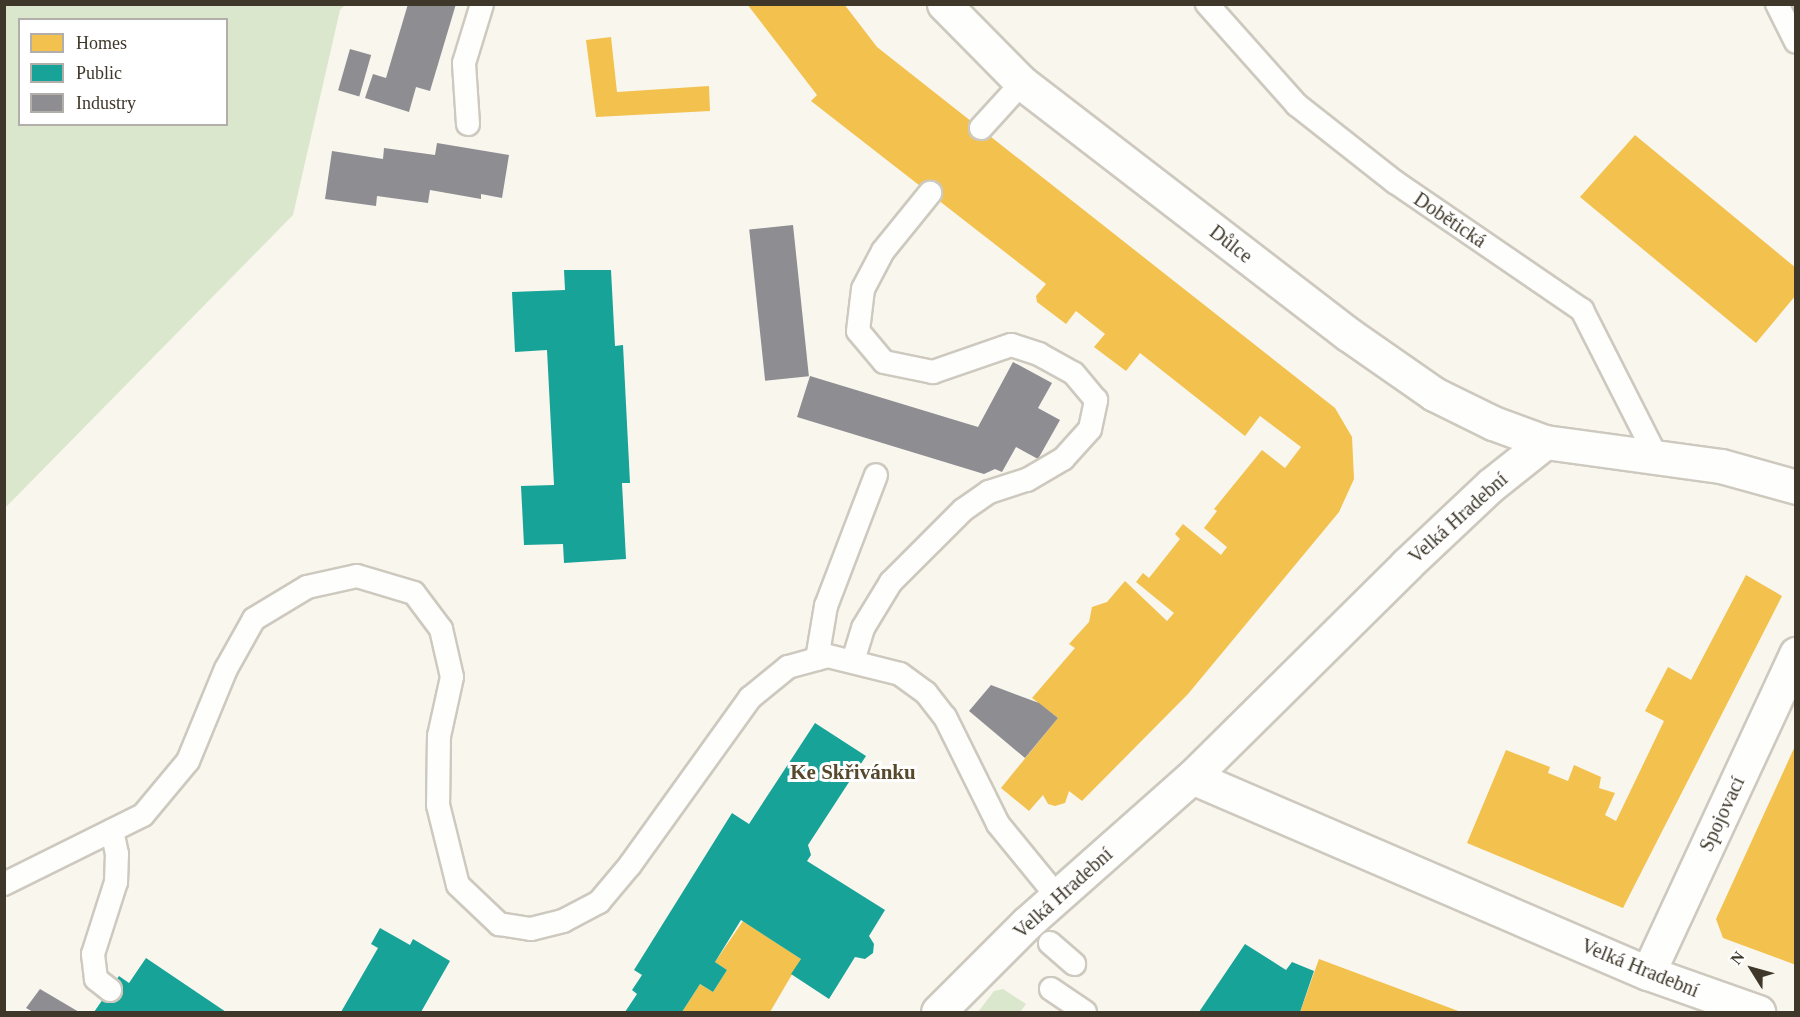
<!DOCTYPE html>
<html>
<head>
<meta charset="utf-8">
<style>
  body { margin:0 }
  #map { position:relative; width:1800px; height:1017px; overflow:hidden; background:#f9f6ee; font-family:Georgia,serif }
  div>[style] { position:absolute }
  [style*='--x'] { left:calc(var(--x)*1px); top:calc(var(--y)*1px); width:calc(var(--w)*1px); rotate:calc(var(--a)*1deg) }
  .green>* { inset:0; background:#dae7cc }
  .homes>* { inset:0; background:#f2c14e }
  .public>* { inset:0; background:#17a398 }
  .industry>* { inset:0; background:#8d8d92; transform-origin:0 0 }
  .roads { filter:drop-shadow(2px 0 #cec9bf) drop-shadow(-2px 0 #cec9bf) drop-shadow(0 2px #cec9bf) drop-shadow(0 -2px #cec9bf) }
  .lane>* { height:22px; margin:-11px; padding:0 11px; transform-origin:11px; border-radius:11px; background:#fefefc }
  .street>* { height:33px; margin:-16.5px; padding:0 16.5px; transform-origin:16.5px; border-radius:16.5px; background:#fefefc }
  .primary>* { height:33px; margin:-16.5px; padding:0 16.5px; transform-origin:16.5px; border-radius:16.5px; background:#fefefc }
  span { translate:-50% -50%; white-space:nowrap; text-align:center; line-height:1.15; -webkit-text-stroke:6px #fff; paint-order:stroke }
  .street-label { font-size:20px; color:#3f382a }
  .neighbourhood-label { font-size:21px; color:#57492b; font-weight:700 }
  .frame { position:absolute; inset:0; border:6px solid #3f382a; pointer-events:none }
  .legend { position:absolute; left:18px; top:18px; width:210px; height:108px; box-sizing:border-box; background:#fff; border:2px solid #b2afaa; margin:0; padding:8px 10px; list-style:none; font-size:18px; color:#3f382a }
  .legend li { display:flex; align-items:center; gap:12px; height:30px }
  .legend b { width:30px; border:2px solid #b2afaa }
  .north { position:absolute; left:1722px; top:939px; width:60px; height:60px; -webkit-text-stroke:4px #fff; paint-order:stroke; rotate:307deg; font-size:16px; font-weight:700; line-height:24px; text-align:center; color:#3f382a }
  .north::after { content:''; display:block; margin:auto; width:21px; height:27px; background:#3f382a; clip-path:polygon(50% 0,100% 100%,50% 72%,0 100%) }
</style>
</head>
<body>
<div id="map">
  <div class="green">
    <i style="clip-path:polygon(evenodd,5px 4px,345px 5px,340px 10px,293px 215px,5px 508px,5px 4px,20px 20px,226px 20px,226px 124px,20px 124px,20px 20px)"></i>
    <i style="clip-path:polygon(1003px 989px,1026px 1004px,1020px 1012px,978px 1012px,994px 991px)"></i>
  </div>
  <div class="homes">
    <i style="clip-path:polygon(747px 4px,844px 4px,877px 47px,1335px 408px,1352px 437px,1354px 479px,1339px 512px,1188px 694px,1082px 801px,1069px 791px,1065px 803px,1055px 806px,1048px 804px,1043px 795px,1029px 811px,1001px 788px,1058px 718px,1032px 698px,1075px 648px,1069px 644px,1089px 622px,1092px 607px,1107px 602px,1125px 581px,1167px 621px,1174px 613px,1136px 582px,1143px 573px,1149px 578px,1180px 539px,1175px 534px,1183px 524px,1221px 555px,1227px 547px,1204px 528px,1217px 511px,1214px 509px,1262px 450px,1285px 468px,1301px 447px,1260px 416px,1245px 436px,1140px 353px,1126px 371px,1094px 347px,1105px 334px,1076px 311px,1066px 324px,1037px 302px,1036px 296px,1046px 284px,811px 101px,817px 95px)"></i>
    <i style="clip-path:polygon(611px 37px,617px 92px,709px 86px,710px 111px,596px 117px,586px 40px)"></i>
    <i style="clip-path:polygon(1635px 135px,1796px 268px,1796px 295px,1756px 343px,1580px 197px)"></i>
    <i style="clip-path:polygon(1746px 575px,1782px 596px,1623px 908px,1467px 843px,1506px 750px,1550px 767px,1548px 773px,1568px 781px,1574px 765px,1601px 777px,1599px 788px,1615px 793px,1605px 815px,1616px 821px,1664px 721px,1645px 711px,1668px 667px,1691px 680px)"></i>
    <i style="clip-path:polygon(1796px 744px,1796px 965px,1723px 938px,1716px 919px)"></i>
    <i style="clip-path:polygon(743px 921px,801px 959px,770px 1012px,682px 1012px,700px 984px,713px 992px,727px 970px,715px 962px)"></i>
    <i style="clip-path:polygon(1319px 959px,1461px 1012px,1300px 1012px)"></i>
  </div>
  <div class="public">
    <i style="clip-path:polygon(564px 270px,611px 270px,615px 346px,623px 345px,630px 483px,622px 483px,626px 559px,564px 563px,563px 544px,524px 545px,521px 486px,554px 485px,547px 350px,515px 352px,512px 292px,565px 290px)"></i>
    <i style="clip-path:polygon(815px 723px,866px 756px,808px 845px,811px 855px,807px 861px,885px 910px,869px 936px,874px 944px,873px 953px,865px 959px,855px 957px,829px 999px,791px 974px,801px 959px,741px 920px,715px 962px,727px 970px,713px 992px,700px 984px,682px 1012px,625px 1012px,637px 994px,632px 990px,642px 975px,634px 970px,732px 813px,749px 824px)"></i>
    <i style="clip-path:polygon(380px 928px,410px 945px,413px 939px,450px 961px,421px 1012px,341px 1012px,378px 948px,371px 944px)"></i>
    <i style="clip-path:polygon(1245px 944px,1286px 970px,1292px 962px,1314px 971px,1300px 1012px,1199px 1012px)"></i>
    <i style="clip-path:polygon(146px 958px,226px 1012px,94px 1012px,119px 976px,129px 983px)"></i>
  </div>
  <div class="industry">
    <i style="clip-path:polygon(408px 4px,456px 4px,430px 91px,416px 87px,409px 112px,365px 98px,373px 74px,386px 78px)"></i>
    <i style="left:350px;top:49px;width:22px;height:43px;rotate:16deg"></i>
    <i style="clip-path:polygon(437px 143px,509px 155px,502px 198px,481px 194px,481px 199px,430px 190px,428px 203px,377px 196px,376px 206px,325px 199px,332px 151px,383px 159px,384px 148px,435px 155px)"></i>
    <i style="left:793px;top:225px;width:152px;height:44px;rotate:84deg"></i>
    <i style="clip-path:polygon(1013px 362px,1052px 383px,1038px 408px,1060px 420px,1038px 459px,1016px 447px,1002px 472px,995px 469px,984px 474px,797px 417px,810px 376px,978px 427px)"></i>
    <i style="clip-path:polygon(991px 685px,1039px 703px,1058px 718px,1025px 758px,969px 711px)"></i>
    <i style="clip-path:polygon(40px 989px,79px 1012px,33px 1012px,26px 1008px)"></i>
  </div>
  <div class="roads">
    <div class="lane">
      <i style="--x:1207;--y:4;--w:135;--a:48.3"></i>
      <i style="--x:1297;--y:105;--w:125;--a:38.2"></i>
      <i style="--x:1395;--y:182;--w:227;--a:34.4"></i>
      <i style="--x:1582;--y:310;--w:166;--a:63.1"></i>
      <i style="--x:1777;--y:4;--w:42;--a:63.4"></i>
      <i style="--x:468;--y:124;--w:61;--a:-93.8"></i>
      <i style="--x:464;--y:63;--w:62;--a:-73"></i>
      <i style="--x:981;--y:128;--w:61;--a:-47.7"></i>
      <i style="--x:817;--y:659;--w:54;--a:-80.4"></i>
      <i style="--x:826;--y:606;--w:140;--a:-69.1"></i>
      <i style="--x:853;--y:661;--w:34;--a:-73"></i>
      <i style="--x:863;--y:628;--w:54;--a:-58.7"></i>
      <i style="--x:891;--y:582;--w:102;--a:-45"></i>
      <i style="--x:963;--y:510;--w:32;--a:-35"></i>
      <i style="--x:989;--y:492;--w:40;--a:-18"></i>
      <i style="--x:1027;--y:480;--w:42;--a:-30.3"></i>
      <i style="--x:1063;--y:459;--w:40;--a:-48"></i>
      <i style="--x:1090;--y:429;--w:30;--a:-78"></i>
      <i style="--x:1096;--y:400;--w:35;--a:-130"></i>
      <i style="--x:1073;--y:373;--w:39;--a:-151"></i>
      <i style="--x:1039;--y:354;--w:29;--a:-162"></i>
      <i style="--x:1011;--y:345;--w:83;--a:160.9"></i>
      <i style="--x:933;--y:372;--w:50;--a:-168.5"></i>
      <i style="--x:884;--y:362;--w:40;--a:-130"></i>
      <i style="--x:858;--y:331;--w:42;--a:-83.2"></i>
      <i style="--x:863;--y:289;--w:43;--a:-62.2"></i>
      <i style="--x:883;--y:251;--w:75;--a:-51"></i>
      <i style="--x:4;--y:884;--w:155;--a:-26.4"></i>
      <i style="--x:143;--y:815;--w:70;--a:-50.2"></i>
      <i style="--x:188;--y:761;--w:100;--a:-67.6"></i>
      <i style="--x:226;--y:669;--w:57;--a:-60.8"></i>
      <i style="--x:254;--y:619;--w:62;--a:-31.1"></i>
      <i style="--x:307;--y:587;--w:51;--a:-12.4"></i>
      <i style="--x:357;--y:576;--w:59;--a:16.6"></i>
      <i style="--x:414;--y:593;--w:45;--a:53.1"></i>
      <i style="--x:441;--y:629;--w:49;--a:77.1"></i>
      <i style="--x:452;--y:677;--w:60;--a:102.4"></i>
      <i style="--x:439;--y:736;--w:69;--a:90.8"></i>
      <i style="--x:438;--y:805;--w:82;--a:76"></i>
      <i style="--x:458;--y:885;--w:57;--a:43.6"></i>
      <i style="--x:499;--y:924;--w:32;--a:9"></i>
      <i style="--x:531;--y:929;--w:33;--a:-14"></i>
      <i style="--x:563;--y:921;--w:41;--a:-27.8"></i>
      <i style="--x:599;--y:902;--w:48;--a:-50"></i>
      <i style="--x:630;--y:865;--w:206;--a:-54.3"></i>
      <i style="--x:750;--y:698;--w:49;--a:-39.2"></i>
      <i style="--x:788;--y:667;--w:41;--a:-15.4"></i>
      <i style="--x:828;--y:656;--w:74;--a:14"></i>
      <i style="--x:900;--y:674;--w:32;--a:36"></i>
      <i style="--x:926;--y:693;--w:31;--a:52"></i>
      <i style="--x:945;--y:717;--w:119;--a:63.6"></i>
      <i style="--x:998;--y:824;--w:93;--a:50.7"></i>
      <i style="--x:1050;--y:943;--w:32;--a:41"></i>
      <i style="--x:1051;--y:989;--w:41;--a:34.1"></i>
      <i style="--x:110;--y:990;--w:18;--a:-142"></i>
      <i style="--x:96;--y:979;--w:25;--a:-97"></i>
      <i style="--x:93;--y:954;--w:76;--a:-72.3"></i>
      <i style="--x:116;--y:882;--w:28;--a:-88"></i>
      <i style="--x:117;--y:854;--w:24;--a:-102"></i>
    </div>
    <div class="street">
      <i style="--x:1192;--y:777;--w:496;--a:23.3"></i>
      <i style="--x:1648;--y:973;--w:117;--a:19.5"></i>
      <i style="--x:1648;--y:973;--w:352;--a:-65.1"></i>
      <i style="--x:938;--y:1012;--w:126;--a:-45"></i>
      <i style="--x:1027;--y:923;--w:220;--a:-41.5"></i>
      <i style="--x:1192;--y:777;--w:301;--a:-44.7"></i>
      <i style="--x:1406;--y:565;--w:117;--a:-43.3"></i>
      <i style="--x:1491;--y:485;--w:69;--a:-38.5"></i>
    </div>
    <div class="primary">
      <i style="--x:944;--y:4;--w:111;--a:45.4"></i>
      <i style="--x:1022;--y:83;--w:411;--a:37.6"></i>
      <i style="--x:1348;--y:334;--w:105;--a:34.9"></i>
      <i style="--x:1434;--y:394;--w:66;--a:26.2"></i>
      <i style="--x:1493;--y:423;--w:55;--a:20.1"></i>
      <i style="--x:1545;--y:442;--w:178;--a:7.8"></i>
      <i style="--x:1721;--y:466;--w:78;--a:15.6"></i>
    </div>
  </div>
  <div class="street-label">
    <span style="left:1450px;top:220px;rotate:34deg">Dobětická</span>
    <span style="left:1231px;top:244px;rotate:38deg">Důlce</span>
    <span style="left:1458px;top:518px;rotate:-42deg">Velká Hradební</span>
    <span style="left:1722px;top:814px;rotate:-65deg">Spojovací</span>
    <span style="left:1063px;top:893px;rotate:-42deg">Velká Hradební</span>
    <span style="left:1640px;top:968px;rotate:22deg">Velká Hradební</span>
  </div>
  <div class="neighbourhood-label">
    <span style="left:853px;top:772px">Ke Skřivánku</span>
  </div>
  <div class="frame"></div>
  <ul class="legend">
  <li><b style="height:16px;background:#f2c14e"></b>Homes</li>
  <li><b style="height:16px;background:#17a398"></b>Public</li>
  <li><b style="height:16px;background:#8d8d92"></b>Industry</li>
  </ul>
  <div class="north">N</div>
</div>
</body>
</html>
